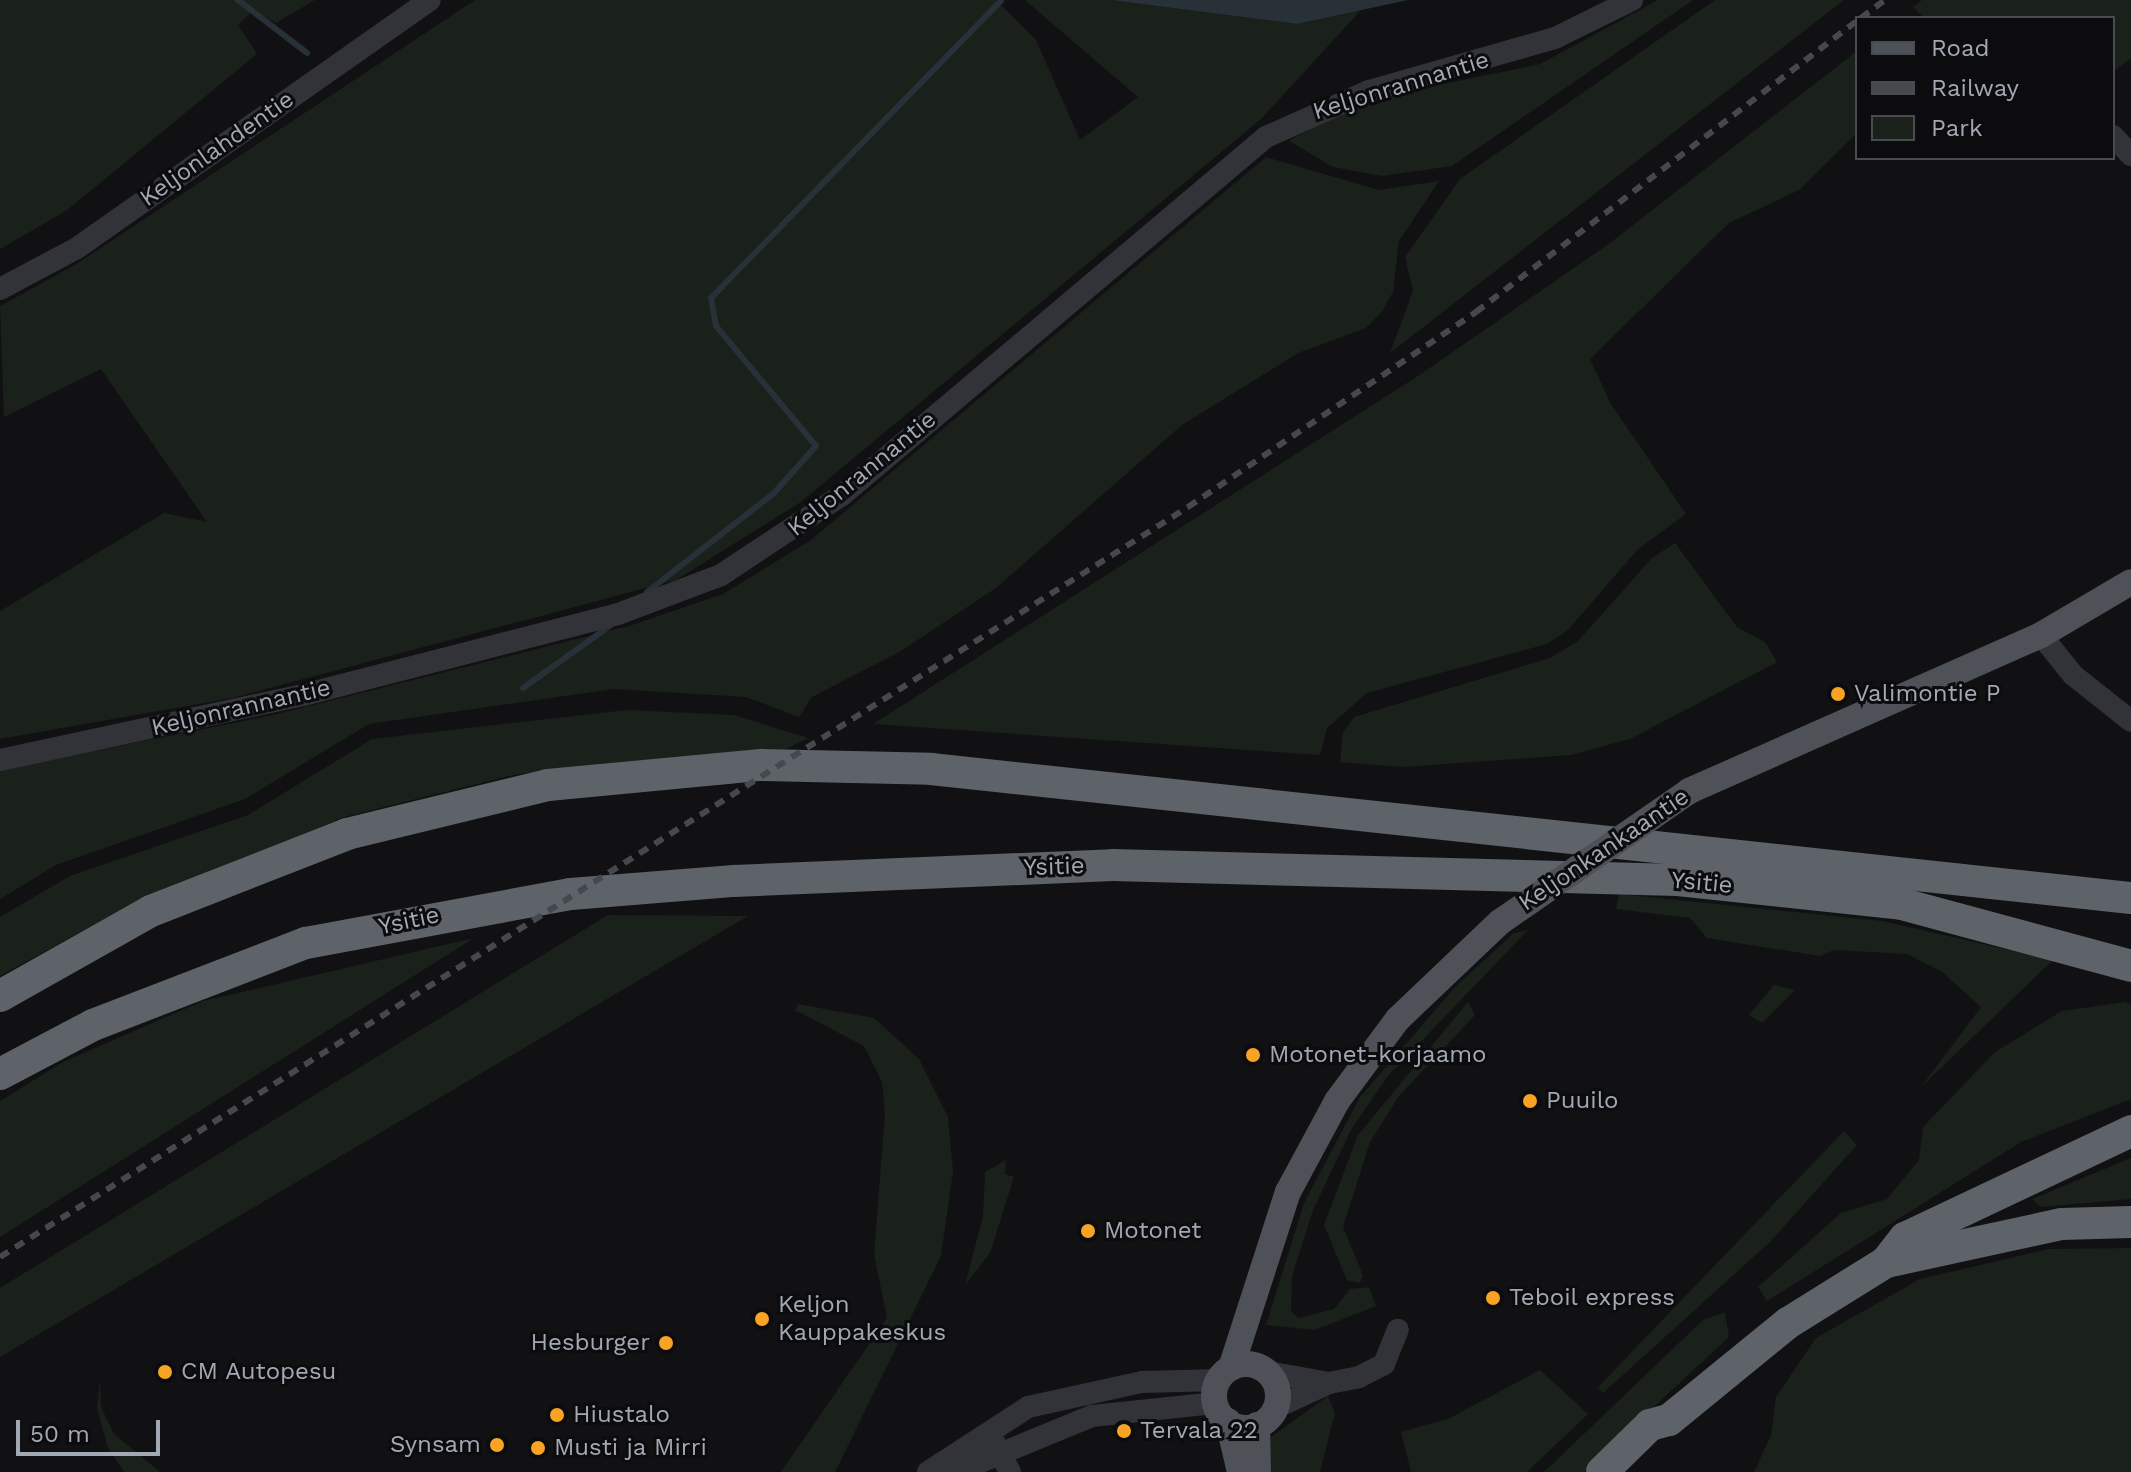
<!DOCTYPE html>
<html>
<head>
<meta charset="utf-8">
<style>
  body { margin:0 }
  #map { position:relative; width:2131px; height:1472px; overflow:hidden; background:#111113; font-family:"Work Sans",sans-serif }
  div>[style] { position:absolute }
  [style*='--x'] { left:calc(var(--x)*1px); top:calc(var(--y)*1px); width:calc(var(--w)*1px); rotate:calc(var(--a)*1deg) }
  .green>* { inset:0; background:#19211a }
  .water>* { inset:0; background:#273137 }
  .stream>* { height:6px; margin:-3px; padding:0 3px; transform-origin:3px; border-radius:3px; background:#273137 }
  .minor>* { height:22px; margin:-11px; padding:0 11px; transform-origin:11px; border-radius:11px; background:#323338 }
  .major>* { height:26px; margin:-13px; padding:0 13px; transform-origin:13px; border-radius:13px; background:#4e5157 }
  .major>.ring { margin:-13px; padding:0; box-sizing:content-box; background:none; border:26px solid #4e5157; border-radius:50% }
  .highway>* { height:32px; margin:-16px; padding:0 16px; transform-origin:16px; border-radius:16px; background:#5e6269 }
  .rail>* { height:6px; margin-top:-3px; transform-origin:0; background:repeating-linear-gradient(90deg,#45484d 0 10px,transparent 0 18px) }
  .major-bridge>* { height:26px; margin:-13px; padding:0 13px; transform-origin:13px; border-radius:13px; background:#4e5157 }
  .dots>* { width:22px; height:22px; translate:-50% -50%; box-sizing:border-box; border:4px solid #0c0c0e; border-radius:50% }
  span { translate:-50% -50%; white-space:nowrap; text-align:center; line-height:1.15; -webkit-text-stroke:6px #0c0c0e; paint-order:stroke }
  .street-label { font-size:24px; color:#a2a9b4 }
  .poi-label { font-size:24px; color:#a2a9b4 }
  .left { translate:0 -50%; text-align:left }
  .right { translate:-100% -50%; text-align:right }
  .legend { position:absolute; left:1855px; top:16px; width:260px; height:144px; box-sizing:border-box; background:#0c0c0e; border:2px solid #484b50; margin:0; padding:10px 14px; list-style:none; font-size:24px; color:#a2a9b4 }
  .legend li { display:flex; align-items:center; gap:16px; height:40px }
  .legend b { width:40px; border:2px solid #484b50 }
  .scale { position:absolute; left:16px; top:1420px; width:144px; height:36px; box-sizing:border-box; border:4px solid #a2a9b4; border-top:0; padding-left:10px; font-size:24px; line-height:28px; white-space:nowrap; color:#a2a9b4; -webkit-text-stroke:6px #0c0c0e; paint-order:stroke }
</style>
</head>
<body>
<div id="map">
  <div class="green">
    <i style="clip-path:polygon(0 0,315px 0,276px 23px,254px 10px,238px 25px,257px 54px,66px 211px,0 249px)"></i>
    <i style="clip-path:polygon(475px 0,996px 0,1036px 40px,1080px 140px,1138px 97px,1025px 0,1111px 0,1297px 24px,1361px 10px,1261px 119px,801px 502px,676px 580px,232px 698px,0 739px,0 611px,164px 513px,207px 522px,101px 369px,4px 417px,0 306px,75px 265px)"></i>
    <i style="clip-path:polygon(1658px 0,1693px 0,1452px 166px,1382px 176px,1333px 167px,1289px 141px,1329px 118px,1404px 92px,1540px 64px)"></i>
    <i style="clip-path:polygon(1715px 0,1844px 0,1390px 353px,1413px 291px,1405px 257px,1460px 179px)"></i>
    <i style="clip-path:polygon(1922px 0,2131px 0,2131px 58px,2113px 72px,2113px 18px,1924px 18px,1913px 7px)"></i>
    <i style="clip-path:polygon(1857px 51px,1857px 133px,1799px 190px,1729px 223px,1590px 359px,1611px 404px,1686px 514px,1638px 549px,1568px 630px,1547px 644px,1367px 693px,1327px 728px,1320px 755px,873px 724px,1418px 376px,1610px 243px)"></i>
    <i style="clip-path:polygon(1266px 157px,1379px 190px,1439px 181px,1399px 241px,1393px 292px,1381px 313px,1366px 328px,1298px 353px,1182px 425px,996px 588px,901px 651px,812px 697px,799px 717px,746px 697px,614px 689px,369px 724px,245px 799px,56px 865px,0 899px,0 770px,273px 715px,629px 626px,723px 594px,811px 540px)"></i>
    <i style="clip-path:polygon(1675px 543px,1737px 627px,1765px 642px,1777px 662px,1630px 739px,1571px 755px,1404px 767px,1340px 762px,1343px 732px,1354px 717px,1550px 658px,1578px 641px,1652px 558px)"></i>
    <i style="clip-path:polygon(627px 710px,734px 715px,808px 738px,782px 751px,517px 774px,344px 817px,104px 919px,0 976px,0 917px,70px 876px,248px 815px,372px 739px)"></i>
    <i style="clip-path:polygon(1619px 894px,1883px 921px,2053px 960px,1921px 1087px,1981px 1007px,1941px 971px,1907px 954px,1834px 950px,1820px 956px,1707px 938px,1690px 918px,1616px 909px)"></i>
    <i style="clip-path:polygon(608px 915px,748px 916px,0 1357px,0 1288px)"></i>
    <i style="clip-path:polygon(1528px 930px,1387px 1077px,1351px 1130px,1313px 1210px,1292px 1276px,1291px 1311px,1299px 1318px,1334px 1309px,1350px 1289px,1369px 1287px,1376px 1306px,1315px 1330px,1266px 1325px,1304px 1203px,1360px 1097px,1456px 986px,1514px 933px)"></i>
    <i style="clip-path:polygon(474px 938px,0 1237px,0 1101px,63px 1062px,203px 1001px)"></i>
    <i style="clip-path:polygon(1774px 985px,1795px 990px,1762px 1023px,1749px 1015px)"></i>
    <i style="clip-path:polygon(1468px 1002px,1475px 1015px,1399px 1096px,1370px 1142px,1343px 1227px,1363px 1275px,1360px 1283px,1347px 1280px,1324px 1225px,1358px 1135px)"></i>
    <i style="clip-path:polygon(2125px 1002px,2131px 1005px,2131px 1099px,2021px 1142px,1767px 1301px,1758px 1287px,1841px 1213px,1887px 1199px,1919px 1160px,1923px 1127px,1995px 1052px,2062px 1011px)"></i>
    <i style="clip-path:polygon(798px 1004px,874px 1018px,919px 1059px,948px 1117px,953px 1172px,941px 1256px,835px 1472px,781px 1472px,887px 1318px,874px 1255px,885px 1113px,882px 1082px,864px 1046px,795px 1010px)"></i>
    <i style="clip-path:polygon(1844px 1131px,1857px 1145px,1770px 1242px,1603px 1393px,1598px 1387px)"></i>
    <i style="clip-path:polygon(2131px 1158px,2131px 1199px,2041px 1207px,2032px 1199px)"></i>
    <i style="clip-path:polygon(1006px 1160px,1005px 1174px,1014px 1177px,990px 1253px,965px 1285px,983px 1216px,985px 1172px)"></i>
    <i style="clip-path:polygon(2131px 1248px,2131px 1472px,1754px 1472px,1771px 1435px,1776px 1397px,1816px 1338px,1920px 1279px,2049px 1249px)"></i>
    <i style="clip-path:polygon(1725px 1312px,1729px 1337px,1584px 1472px,1544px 1472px,1703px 1320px)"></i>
    <i style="clip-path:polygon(1540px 1370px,1588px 1414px,1527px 1472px,1411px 1472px,1401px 1432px,1448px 1419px)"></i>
    <i style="clip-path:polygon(100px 1378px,101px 1407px,114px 1434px,160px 1472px,124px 1472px,108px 1448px,97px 1408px)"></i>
    <i style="clip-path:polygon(1328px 1396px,1335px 1413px,1320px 1472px,1263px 1472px,1268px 1439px)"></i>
  </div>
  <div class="water">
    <i style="clip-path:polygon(1111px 0,1408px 0,1297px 24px)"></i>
  </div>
  <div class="stream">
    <i style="--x:238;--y:0;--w:87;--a:37.5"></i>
    <i style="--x:647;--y:592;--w:161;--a:-37.9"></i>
    <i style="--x:774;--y:493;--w:63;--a:-48.2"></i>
    <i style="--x:816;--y:446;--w:156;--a:-129.8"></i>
    <i style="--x:716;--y:326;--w:28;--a:-100"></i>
    <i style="--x:711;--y:298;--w:415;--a:-45.7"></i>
    <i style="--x:523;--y:688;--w:108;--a:-35.6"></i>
  </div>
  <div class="minor">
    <i style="--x:2113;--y:136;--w:26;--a:47"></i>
    <i style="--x:0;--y:289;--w:87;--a:-28"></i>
    <i style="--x:77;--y:248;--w:431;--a:-35.1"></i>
    <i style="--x:2041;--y:635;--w:51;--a:51.3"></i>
    <i style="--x:2073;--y:675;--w:74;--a:38.4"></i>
    <i style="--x:0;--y:760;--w:310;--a:-12.1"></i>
    <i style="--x:303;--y:695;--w:325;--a:-14.4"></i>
    <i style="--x:618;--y:614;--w:110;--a:-20.7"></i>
    <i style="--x:721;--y:575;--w:145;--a:-33.5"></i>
    <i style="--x:842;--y:495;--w:555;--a:-40.18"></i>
    <i style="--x:1266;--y:137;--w:113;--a:-24.1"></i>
    <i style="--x:1369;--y:91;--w:193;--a:-15.9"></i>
    <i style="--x:1555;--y:38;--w:86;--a:-26.3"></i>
    <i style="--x:1267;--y:1372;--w:63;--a:10.1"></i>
    <i style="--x:1329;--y:1383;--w:31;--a:-11"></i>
    <i style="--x:1359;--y:1377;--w:28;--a:-27"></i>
    <i style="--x:1384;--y:1364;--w:37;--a:-68"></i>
    <i style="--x:1275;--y:1408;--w:60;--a:-24.8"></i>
    <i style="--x:992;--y:1438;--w:38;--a:62"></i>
    <i style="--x:928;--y:1472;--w:119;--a:-33"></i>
    <i style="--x:1028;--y:1407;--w:117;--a:-12.4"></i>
    <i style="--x:1142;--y:1382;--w:77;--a:-1.5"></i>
    <i style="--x:956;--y:1472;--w:147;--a:-22.4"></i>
    <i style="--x:1092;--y:1416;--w:125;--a:-6"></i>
  </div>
  <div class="major">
    <i style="--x:1689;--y:791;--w:385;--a:-23.9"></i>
    <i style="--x:2041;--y:635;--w:104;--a:-30.5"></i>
    <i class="ring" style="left:1214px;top:1364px;width:38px;height:38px"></i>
    <i style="--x:1231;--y:1368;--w:185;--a:-72.1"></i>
    <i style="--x:1288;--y:1192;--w:103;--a:-61.7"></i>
    <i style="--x:1337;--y:1101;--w:102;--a:-53.4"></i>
    <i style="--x:1398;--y:1019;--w:141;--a:-43.6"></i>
    <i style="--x:1228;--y:1421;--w:52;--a:76.8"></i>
    <i style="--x:1257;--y:1425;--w:47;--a:88.8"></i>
  </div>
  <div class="highway">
    <i style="--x:0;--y:996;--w:173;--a:-29.4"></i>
    <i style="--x:151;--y:911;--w:211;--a:-21.4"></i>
    <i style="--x:347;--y:834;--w:207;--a:-13.7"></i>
    <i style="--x:548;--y:785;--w:214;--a:-5.4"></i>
    <i style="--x:761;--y:765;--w:170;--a:1.3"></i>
    <i style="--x:931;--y:769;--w:1207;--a:6.14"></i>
    <i style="--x:0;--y:1074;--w:105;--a:-27.8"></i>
    <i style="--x:93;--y:1025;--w:228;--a:-21.1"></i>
    <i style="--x:306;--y:943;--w:269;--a:-10.5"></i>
    <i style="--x:571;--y:894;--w:164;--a:-4.6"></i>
    <i style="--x:734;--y:881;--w:379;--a:-2.4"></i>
    <i style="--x:1113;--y:865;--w:565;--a:1.52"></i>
    <i style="--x:1678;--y:880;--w:225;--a:6.1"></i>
    <i style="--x:1902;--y:904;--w:237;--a:15.1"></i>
    <i style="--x:1886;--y:1262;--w:180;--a:-12.2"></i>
    <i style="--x:2062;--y:1224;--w:69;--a:-1.7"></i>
    <i style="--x:1602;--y:1472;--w:67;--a:-44.4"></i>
    <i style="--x:1650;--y:1425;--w:20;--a:-15"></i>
    <i style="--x:1669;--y:1420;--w:154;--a:-39.2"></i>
    <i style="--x:1788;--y:1323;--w:115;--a:-31.9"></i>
    <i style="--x:1886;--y:1262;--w:31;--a:-52"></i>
    <i style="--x:1905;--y:1238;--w:250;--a:-25.3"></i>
  </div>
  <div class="rail">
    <i style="--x:1861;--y:18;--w:30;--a:-37"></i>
    <i style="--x:0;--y:1257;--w:1405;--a:-32.26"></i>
    <i style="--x:1188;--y:507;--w:348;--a:-34.1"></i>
    <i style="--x:1476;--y:312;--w:479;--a:-37.4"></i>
  </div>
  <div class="major-bridge">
    <i style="--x:1500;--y:922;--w:230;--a:-34.7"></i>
  </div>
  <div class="dots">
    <i style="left:1838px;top:694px;background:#f8a324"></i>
    <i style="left:1253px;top:1055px;background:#f8a324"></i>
    <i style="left:1530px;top:1101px;background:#f8a324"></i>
    <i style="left:1088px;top:1231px;background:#f8a324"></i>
    <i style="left:1493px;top:1298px;background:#f8a324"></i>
    <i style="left:762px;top:1319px;background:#f8a324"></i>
    <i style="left:666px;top:1343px;background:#f8a324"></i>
    <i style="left:165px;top:1372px;background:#f8a324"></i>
    <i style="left:557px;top:1415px;background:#f8a324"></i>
    <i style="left:1124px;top:1431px;background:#f8a324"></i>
    <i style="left:497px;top:1445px;background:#f8a324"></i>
    <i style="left:538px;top:1448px;background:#f8a324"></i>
  </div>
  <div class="street-label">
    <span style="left:1401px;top:86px;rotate:-17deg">Keljonrannantie</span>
    <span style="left:217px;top:149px;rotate:-35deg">Keljonlahdentie</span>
    <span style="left:862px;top:474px;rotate:-39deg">Keljonrannantie</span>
    <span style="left:241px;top:708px;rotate:-13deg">Keljonrannantie</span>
    <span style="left:1604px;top:850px;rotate:-34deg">Keljonkankaantie</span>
    <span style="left:1054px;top:867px;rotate:-2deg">Ysitie</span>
    <span style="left:1702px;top:883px;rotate:5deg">Ysitie</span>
    <span style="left:409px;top:921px;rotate:-12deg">Ysitie</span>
  </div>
  <div class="poi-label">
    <span class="left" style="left:1854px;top:694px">Valimontie P</span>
    <span class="left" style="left:1269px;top:1055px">Motonet-korjaamo</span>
    <span class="left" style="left:1546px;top:1101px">Puuilo</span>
    <span class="left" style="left:1104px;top:1231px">Motonet</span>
    <span class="left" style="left:1509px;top:1298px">Teboil express</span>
    <span class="left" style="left:778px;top:1319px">Keljon<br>Kauppakeskus</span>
    <span class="right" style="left:650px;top:1343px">Hesburger</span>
    <span class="left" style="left:181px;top:1372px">CM Autopesu</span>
    <span class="left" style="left:573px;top:1415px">Hiustalo</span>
    <span class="left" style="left:1140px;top:1431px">Tervala 22</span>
    <span class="right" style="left:481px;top:1445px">Synsam</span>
    <span class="left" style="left:554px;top:1448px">Musti ja Mirri</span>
  </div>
  <ul class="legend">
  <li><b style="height:10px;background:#4e5157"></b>Road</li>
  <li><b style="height:10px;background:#45484d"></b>Railway</li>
  <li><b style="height:22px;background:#19211a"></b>Park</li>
  </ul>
  <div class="scale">50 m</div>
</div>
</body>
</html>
